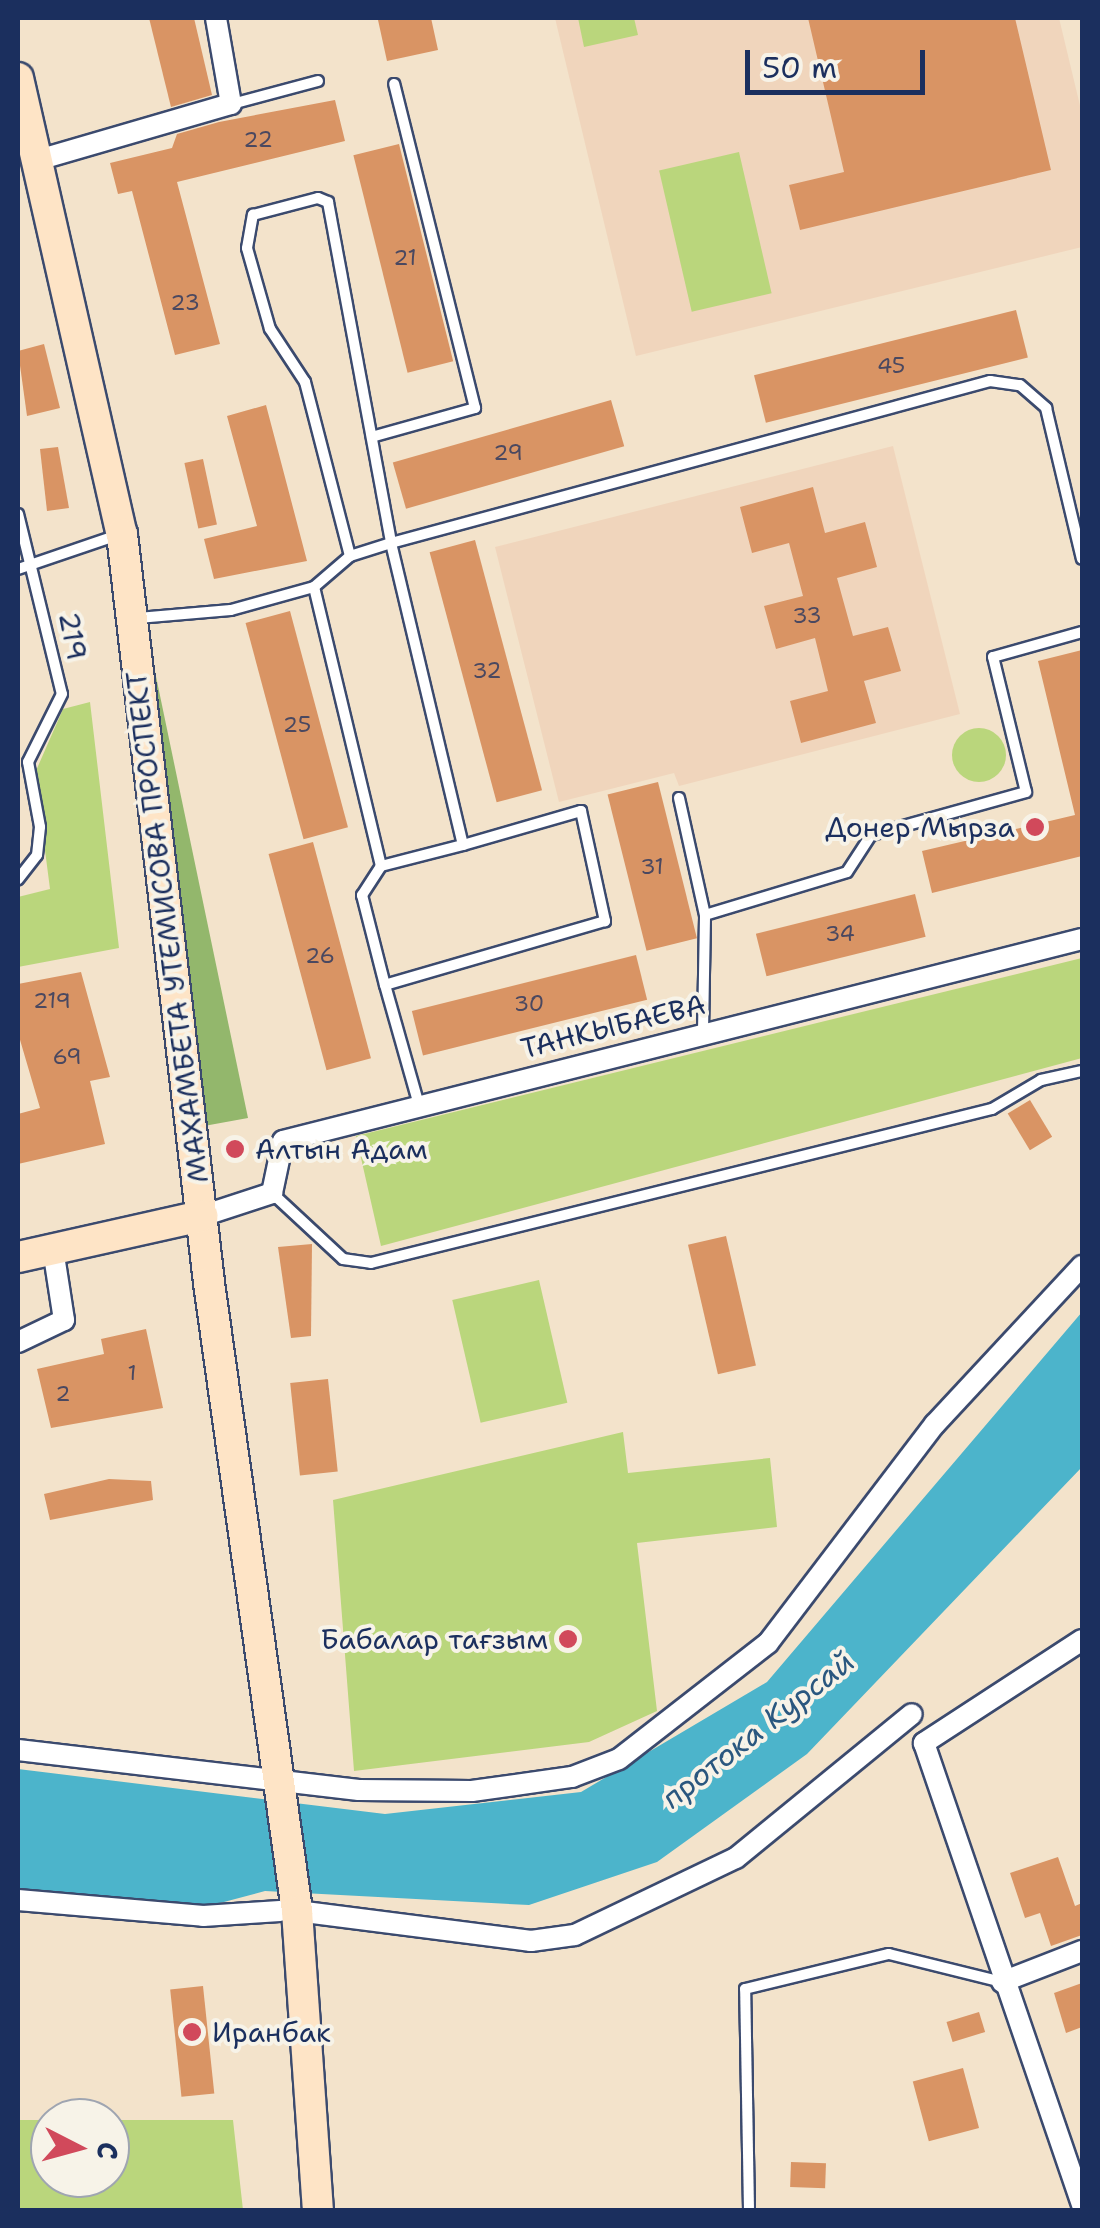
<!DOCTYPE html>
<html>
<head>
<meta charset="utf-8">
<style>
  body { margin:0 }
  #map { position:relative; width:1100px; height:2228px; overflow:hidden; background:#f3e3cb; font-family:"Shantell Sans",sans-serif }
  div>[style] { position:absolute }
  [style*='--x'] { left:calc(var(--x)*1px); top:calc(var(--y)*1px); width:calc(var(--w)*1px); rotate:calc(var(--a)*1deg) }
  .built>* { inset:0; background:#f0d5bc }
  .green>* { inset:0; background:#bad67c; transform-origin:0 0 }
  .round { border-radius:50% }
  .forest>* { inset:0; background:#93b76c }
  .water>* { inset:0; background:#4cb4cb }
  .building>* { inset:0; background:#d99464; transform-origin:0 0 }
  .roads { filter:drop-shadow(2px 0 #3b4a6e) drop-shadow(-2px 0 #3b4a6e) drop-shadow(0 2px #3b4a6e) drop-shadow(0 -2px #3b4a6e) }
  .lane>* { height:10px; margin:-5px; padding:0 5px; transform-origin:5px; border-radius:5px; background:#fff }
  .street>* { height:20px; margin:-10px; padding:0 10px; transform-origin:10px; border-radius:10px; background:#fff }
  .secondary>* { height:30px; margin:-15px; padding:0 15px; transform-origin:15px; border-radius:15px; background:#fee4c6 }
  .dots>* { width:28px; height:28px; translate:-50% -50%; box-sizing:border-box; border:5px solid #f7f3e8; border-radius:50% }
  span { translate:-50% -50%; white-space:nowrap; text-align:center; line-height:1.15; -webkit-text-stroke:8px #f7f3e8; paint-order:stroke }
  .number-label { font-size:22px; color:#4a4860 }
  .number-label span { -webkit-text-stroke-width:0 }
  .street-label { font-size:28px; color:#1b2f5e }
  .poi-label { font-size:28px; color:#1b2f5e }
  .right { translate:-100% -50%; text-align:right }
  .left { translate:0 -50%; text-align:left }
  .water-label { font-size:30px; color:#2a577f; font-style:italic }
  .frame { position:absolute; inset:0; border:20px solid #1b2f5e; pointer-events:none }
  .north { position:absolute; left:30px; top:2098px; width:100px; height:100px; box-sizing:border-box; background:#f7f3e8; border:2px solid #9fa5b1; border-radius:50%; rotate:96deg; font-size:28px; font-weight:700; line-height:40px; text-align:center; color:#1b2f5e }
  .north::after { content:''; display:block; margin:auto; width:35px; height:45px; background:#d1495b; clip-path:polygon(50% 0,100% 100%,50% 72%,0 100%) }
  .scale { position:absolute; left:745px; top:50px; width:180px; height:45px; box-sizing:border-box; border:5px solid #1b2f5e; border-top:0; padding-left:12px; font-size:30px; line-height:35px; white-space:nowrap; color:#1b2f5e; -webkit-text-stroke:8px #f7f3e8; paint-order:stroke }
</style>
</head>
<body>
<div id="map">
  <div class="built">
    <i style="clip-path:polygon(555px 18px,1059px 18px,1082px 114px,1082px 247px,636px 356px)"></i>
    <i style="clip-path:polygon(893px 446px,960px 714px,679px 786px,674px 773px,559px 802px,495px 547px)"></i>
  </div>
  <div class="green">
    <i style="clip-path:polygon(578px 18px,634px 18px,638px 35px,584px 47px)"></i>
    <i style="left:739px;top:152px;width:145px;height:82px;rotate:77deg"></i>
    <i style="clip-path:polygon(90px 702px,119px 948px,18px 967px,18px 897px,50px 889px,35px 773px,63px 709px)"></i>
    <i class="round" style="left:952px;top:728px;width:54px;height:54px"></i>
    <i style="clip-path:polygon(1082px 958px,1082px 1058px,381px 1246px,356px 1136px)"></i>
    <i style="left:539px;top:1280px;width:126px;height:89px;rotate:77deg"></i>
    <i style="clip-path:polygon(623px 1432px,628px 1473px,770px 1458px,777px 1527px,637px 1543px,657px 1711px,589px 1742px,354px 1771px,333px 1500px)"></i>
    <i style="clip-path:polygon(18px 2120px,50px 2120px,50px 2178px,110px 2178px,110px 2120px,233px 2120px,243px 2210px,18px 2210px)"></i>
  </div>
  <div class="forest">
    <i style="clip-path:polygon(148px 638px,248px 1118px,204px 1126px)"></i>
  </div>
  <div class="water">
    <i style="clip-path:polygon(1082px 1312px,1082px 1467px,807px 1754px,657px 1862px,529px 1905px,265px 1891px,205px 1907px,18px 1890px,18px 1769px,385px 1814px,581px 1792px,767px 1682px)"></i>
  </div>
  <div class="building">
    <i style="clip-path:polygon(149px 18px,194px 18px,212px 95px,171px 107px)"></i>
    <i style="clip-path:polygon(431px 18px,438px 50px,387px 61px,378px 20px)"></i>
    <i style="clip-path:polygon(808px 18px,1015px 18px,1051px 170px,800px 230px,789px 185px,844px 172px)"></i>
    <i style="clip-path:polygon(335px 100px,345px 141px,177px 182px,220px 344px,175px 355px,132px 191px,118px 194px,110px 163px,172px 148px,177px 134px,219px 122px)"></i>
    <i style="left:399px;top:144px;width:224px;height:47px;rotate:76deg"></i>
    <i style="left:1016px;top:310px;width:49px;height:270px;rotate:76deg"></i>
    <i style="clip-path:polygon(44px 344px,60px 408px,27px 416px,18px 351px)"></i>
    <i style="left:611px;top:400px;width:48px;height:227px;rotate:74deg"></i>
    <i style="clip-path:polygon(266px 405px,307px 561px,214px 579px,204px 539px,257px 526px,227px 416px)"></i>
    <i style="clip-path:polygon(58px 447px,69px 508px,47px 511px,40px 449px)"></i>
    <i style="left:203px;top:459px;width:67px;height:19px;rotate:78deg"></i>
    <i style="clip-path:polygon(813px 487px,825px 533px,865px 522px,877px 567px,837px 578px,853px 636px,888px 627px,901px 671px,864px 681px,876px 723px,801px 743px,790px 701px,828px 691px,815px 638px,776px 649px,764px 606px,803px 596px,789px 543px,752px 553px,740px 507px)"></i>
    <i style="left:475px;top:540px;width:259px;height:47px;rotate:75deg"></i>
    <i style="left:290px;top:611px;width:224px;height:46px;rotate:75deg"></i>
    <i style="clip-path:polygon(1082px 650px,1082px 856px,932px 893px,922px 851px,1075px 815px,1038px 661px)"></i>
    <i style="left:658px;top:782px;width:161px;height:52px;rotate:76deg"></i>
    <i style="left:313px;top:842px;width:224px;height:46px;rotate:75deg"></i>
    <i style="left:915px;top:894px;width:44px;height:164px;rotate:76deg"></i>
    <i style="left:636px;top:955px;width:46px;height:231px;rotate:76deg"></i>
    <i style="clip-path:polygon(81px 972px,110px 1077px,90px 1081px,105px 1144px,18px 1164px,18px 1114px,40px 1108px,18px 1033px,18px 984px)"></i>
    <i style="left:1030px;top:1100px;width:43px;height:26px;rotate:59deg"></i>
    <i style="left:726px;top:1236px;width:133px;height:39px;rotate:77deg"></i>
    <i style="clip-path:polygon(312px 1244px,311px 1336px,291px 1338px,278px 1247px)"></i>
    <i style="clip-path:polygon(146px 1329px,163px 1408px,51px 1428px,37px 1369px,104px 1354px,101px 1339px)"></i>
    <i style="left:328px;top:1379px;width:93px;height:38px;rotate:84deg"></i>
    <i style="clip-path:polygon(109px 1479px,151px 1481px,153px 1500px,50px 1520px,44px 1494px)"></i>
    <i style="clip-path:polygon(1058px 1857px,1075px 1906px,1082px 1903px,1082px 1935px,1051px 1946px,1040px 1913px,1025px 1918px,1010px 1873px)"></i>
    <i style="clip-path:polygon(1082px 1983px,1082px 2027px,1066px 2033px,1054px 1993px)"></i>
    <i style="left:203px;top:1986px;width:108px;height:33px;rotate:84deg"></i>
    <i style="left:979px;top:2012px;width:21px;height:34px;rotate:73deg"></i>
    <i style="left:963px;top:2068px;width:62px;height:52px;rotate:75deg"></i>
    <i style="left:791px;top:2162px;width:35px;height:25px;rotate:2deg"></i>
  </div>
  <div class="roads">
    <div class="lane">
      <i style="--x:232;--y:104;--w:89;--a:-15"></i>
      <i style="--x:375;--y:436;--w:104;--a:-15.6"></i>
      <i style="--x:475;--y:408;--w:334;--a:-104"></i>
      <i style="--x:18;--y:514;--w:185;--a:76.3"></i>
      <i style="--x:62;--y:694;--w:76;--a:116.6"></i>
      <i style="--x:28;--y:762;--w:66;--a:79.5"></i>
      <i style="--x:40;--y:827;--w:28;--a:96"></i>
      <i style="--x:37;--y:855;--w:31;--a:128"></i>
      <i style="--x:350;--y:556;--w:180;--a:-104.5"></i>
      <i style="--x:305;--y:382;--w:64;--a:-123.4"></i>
      <i style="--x:270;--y:329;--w:84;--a:-105.9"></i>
      <i style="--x:247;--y:248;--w:34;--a:-80"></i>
      <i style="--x:253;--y:215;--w:67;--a:-14.7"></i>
      <i style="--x:318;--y:198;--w:11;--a:22"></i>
      <i style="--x:328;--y:202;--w:347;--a:79.5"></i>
      <i style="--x:391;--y:543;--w:310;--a:76.6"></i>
      <i style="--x:463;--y:845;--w:123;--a:-16.1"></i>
      <i style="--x:581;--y:811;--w:113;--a:77.7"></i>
      <i style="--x:605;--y:921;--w:229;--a:163.8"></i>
      <i style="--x:385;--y:985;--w:122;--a:74.2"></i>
      <i style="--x:18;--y:569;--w:109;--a:-18.8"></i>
      <i style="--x:314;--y:587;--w:287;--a:76.5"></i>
      <i style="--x:381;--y:866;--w:35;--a:123"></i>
      <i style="--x:362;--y:895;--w:93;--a:75.7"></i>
      <i style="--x:138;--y:618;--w:93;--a:-4.9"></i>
      <i style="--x:231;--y:610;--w:86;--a:-15.5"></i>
      <i style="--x:314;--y:587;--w:48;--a:-40.7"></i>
      <i style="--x:350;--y:556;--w:43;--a:-17.6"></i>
      <i style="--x:391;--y:543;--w:621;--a:-15.13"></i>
      <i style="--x:990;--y:381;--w:30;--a:8"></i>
      <i style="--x:1020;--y:385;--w:35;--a:41"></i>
      <i style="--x:1046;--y:408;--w:155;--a:76.6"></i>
      <i style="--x:679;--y:798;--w:120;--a:77.5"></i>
      <i style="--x:381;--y:866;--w:85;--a:-14.4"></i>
      <i style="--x:703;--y:1032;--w:117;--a:-89"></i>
      <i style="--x:705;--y:915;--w:148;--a:-16.8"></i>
      <i style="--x:847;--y:872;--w:44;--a:-57"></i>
      <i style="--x:871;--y:835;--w:161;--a:-15.5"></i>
      <i style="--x:1026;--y:792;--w:139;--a:-103.7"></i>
      <i style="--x:993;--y:657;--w:92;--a:-15.7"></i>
      <i style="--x:272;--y:1193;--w:97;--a:42.9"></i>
      <i style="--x:343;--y:1259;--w:28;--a:8"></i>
      <i style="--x:371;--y:1263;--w:640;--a:-13.93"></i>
      <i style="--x:992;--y:1109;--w:57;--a:-30.6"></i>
      <i style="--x:1041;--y:1080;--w:42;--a:-12.4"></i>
      <i style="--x:749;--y:2210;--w:221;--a:-91"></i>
      <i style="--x:745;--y:1989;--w:148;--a:-13.7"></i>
      <i style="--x:889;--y:1954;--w:116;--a:13.9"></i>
    </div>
    <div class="street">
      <i style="--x:38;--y:160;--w:201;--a:-16.2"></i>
      <i style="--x:231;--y:104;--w:87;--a:-99.9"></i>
      <i style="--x:202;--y:1216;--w:74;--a:-18.2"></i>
      <i style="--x:272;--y:1193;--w:53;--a:-78.1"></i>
      <i style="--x:283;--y:1141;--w:824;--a:-14.19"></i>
      <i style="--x:18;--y:1342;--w:51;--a:-25.6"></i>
      <i style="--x:64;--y:1320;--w:72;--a:-98.8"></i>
      <i style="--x:1082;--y:1640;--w:189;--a:146.9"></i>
      <i style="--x:924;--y:1743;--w:488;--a:71.1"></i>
      <i style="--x:18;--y:1750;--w:343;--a:6.7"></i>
      <i style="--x:359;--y:1790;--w:113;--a:0.5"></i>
      <i style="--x:472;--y:1791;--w:101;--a:-8"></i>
      <i style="--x:572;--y:1777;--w:50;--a:-21"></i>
      <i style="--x:619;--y:1759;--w:189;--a:-37.9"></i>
      <i style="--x:768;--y:1643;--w:275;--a:-52.7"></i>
      <i style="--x:935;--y:1424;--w:216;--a:-47.1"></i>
      <i style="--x:18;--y:1900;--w:186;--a:4.9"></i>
      <i style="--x:203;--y:1916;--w:77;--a:-3.7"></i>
      <i style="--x:297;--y:1911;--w:236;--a:7.3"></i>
      <i style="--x:531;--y:1941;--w:44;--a:-7.8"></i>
      <i style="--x:575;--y:1935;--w:178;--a:-25.6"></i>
      <i style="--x:736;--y:1858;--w:227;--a:-39.3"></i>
      <i style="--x:1002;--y:1982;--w:86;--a:-21.2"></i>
    </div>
    <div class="secondary">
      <i style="--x:18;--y:78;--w:468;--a:77.2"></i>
      <i style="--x:122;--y:534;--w:754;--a:83.37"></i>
      <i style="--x:209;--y:1283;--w:634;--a:82.02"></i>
      <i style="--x:297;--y:1911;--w:300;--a:86"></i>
      <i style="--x:18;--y:1257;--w:189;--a:-12.6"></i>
    </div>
  </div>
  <div class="dots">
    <i style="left:1035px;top:827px;background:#d1495b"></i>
    <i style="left:235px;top:1149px;background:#d1495b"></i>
    <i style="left:568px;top:1639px;background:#d1495b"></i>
    <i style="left:192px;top:2032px;background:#d1495b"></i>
  </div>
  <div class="number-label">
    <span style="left:258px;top:140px">22</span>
    <span style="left:405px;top:258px">21</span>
    <span style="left:185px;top:303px">23</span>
    <span style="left:891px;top:366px">45</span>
    <span style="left:508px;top:453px">29</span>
    <span style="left:807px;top:616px">33</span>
    <span style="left:487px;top:671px">32</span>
    <span style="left:297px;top:725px">25</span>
    <span style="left:652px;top:867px">31</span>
    <span style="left:840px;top:934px">34</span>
    <span style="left:320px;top:956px">26</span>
    <span style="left:52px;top:1001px">219</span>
    <span style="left:529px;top:1004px">30</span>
    <span style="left:67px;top:1057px">69</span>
    <span style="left:132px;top:1373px">1</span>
    <span style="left:63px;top:1394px">2</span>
  </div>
  <div class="street-label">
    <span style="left:73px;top:636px;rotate:79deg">219</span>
    <span style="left:167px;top:927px;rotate:-97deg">МАХАМБЕТА УТЕМИСОВА ПРОСПЕКТ</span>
    <span style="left:613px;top:1026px;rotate:-14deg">ТАНКЫБАЕВА</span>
  </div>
  <div class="poi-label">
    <span class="right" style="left:1015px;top:827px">Донер Мырза</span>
    <span class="left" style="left:255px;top:1149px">Алтын Адам</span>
    <span class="right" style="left:548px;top:1639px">Бабалар тағзым</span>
    <span class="left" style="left:212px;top:2032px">Иранбак</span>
  </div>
  <div class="water-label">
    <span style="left:758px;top:1730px;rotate:-38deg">протока Курсай</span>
  </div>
  <div class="frame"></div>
  <div class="north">С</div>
  <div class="scale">50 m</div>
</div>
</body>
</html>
